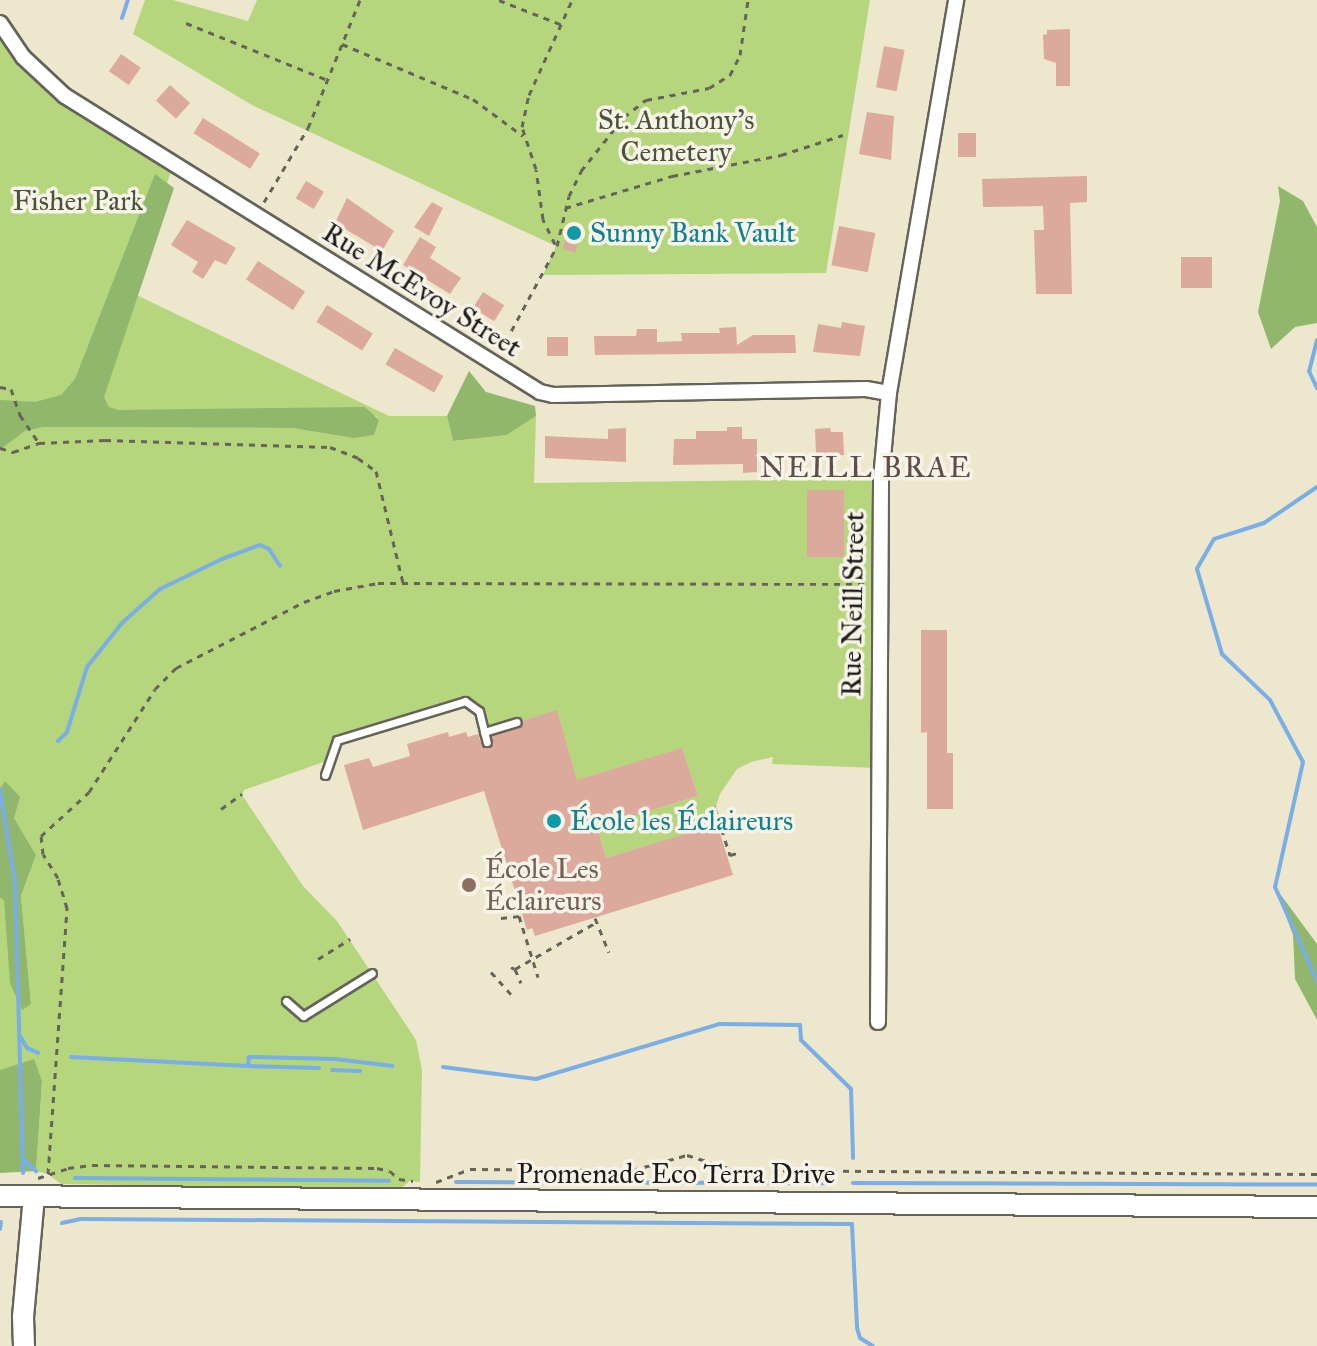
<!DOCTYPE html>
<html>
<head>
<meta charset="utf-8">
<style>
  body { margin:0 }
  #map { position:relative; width:1317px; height:1346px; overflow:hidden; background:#ede7cd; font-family:"IM FELL Great Primer",serif }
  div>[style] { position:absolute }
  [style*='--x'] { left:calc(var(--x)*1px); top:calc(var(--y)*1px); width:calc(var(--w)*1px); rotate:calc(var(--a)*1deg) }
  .green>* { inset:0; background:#b5d67d }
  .forest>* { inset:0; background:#90b76c }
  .stream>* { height:4px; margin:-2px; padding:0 2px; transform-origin:2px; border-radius:2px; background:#79aee6 }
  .building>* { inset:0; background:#dcaa9c; transform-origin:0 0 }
  .path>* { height:3px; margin-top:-1.5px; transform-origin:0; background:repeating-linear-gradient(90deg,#65635a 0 6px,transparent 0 12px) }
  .roads { filter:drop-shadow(2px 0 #65635a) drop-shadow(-2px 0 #65635a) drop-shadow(0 2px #65635a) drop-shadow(0 -2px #65635a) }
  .lane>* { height:7px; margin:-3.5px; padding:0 3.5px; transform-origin:3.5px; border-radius:3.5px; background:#fff }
  .street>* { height:14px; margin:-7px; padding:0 7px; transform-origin:7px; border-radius:7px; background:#fff }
  .secondary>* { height:20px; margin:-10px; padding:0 10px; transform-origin:10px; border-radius:10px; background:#fff }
  .dots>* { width:22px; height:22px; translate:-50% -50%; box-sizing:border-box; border:4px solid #f7f3e8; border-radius:50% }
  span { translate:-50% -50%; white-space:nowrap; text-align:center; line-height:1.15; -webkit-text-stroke:7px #f7f3e8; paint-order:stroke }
  .park-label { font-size:28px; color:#4a5439 }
  .culture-label { font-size:28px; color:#0d838f }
  .left { translate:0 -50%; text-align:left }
  .street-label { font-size:28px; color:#1c1c1c }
  .education-label { font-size:28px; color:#785e54 }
  .neighbourhood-label { font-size:30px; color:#5f4e49; letter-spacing:2px }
</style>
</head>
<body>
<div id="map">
  <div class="green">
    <i style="clip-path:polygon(145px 0,173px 0,248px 21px,257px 0,870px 0,826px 273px,543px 275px,556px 246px,252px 105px,133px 34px)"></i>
    <i style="clip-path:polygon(0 23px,23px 57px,173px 166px,128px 291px,389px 416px,447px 416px,453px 441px,507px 435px,536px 416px,534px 483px,881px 479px,877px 768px,772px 764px,773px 757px,751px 762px,737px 769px,720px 794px,716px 806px,722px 823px,606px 858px,597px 827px,698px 796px,682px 749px,587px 777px,578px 785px,557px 711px,484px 732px,479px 711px,470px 701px,337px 740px,332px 759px,244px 790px,242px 795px,303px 886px,337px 921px,416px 1040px,422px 1070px,420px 1182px,410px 1181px,401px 1188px,386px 1189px,61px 1184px,48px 1174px,36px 1171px,42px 1081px,34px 1060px,0 1070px,0 898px,4px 899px,31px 1004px,21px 896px,36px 855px,14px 818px,5px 782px,0 789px,0 450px,25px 431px,44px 427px,292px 428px,353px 438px,379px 420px,376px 416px,0 415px)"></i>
  </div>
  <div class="forest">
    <i style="clip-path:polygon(155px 174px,174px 188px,104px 397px,109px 407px,118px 410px,365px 407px,379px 420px,374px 435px,353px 438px,292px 428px,44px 427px,25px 431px,0 450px,0 400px,35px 402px,61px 395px,75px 379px)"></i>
    <i style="clip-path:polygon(1278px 186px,1303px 201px,1317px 227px,1317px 323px,1295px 327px,1271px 349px,1258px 312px,1280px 201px)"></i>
    <i style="clip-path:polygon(469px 371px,486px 392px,535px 406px,536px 416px,507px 435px,453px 441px,447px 416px)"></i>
    <i style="clip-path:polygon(5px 781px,20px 797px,14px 818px,36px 855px,21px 896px,31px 1004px,22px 1010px,10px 983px,4px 900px,0 898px,0 789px)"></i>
    <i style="clip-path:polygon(1275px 887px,1317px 944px,1317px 1020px,1295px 979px,1293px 935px)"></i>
    <i style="clip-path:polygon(34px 1059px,42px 1081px,36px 1171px,0 1173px,0 1070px)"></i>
  </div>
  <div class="stream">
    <i style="--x:122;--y:18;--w:19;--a:-72"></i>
    <i style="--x:1317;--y:340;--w:32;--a:104"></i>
    <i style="--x:1309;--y:371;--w:19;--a:65"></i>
    <i style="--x:1317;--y:487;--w:64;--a:145.8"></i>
    <i style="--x:1264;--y:523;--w:52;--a:162.3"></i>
    <i style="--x:1214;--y:539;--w:34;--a:120"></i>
    <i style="--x:1197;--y:569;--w:89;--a:73.6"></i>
    <i style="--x:1222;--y:654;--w:66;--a:43.8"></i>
    <i style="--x:1270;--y:700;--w:70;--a:62"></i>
    <i style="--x:1303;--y:762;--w:128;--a:102.6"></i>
    <i style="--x:1275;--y:887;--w:103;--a:65.9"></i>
    <i style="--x:58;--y:741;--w:13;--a:-45"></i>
    <i style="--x:67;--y:732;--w:68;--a:-72.9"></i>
    <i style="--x:87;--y:667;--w:56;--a:-51.5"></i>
    <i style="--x:122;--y:623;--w:51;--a:-41.8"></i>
    <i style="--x:160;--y:589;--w:69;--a:-25.8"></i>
    <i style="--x:222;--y:559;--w:40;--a:-20.2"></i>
    <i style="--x:260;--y:545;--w:10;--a:24"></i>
    <i style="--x:269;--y:549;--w:20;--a:57"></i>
    <i style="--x:0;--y:789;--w:95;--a:80.9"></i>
    <i style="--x:15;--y:883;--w:290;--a:88.4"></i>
    <i style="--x:20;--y:1036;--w:14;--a:60"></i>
    <i style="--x:27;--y:1048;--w:12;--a:24"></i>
    <i style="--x:71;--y:1057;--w:177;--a:2.9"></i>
    <i style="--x:248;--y:1066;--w:9;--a:-84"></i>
    <i style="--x:249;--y:1057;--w:86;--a:1.3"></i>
    <i style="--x:335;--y:1059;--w:58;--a:6.9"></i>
    <i style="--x:248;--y:1066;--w:71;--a:1.6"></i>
    <i style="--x:443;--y:1067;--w:94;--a:7.4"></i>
    <i style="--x:536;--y:1079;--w:191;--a:-16.7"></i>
    <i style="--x:719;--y:1024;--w:81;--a:0.7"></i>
    <i style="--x:800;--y:1025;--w:15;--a:86"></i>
    <i style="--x:801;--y:1040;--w:70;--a:44.4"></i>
    <i style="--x:851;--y:1089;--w:69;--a:88.3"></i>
    <i style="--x:332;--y:1070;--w:28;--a:2"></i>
    <i style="--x:23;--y:1159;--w:18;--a:43"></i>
    <i style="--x:75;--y:1178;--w:314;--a:0.5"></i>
    <i style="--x:456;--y:1182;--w:377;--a:0.2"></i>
    <i style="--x:853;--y:1183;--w:464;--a:0.2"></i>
    <i style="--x:62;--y:1223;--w:19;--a:-12"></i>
    <i style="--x:81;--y:1219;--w:771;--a:0.37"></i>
    <i style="--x:852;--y:1224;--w:104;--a:87.2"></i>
    <i style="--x:857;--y:1328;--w:10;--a:73"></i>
    <i style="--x:860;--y:1338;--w:15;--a:32"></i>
    <i style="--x:0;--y:1229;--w:7;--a:-82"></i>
  </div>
  <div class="building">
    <i style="clip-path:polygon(1070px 29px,1070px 86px,1056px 86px,1056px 63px,1044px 59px,1043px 35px,1047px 34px,1047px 30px)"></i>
    <i style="left:884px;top:46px;width:21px;height:42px;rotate:11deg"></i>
    <i style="left:121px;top:54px;width:24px;height:21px;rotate:35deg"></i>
    <i style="left:170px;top:85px;width:27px;height:21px;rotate:42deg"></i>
    <i style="clip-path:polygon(867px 112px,894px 116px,891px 160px,859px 154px)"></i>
    <i style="left:203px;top:118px;width:67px;height:18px;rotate:32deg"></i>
    <i style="left:958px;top:133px;width:18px;height:24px"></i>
    <i style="clip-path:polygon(1087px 176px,1087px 202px,1070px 203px,1072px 294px,1036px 294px,1034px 230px,1044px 230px,1043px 206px,983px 207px,982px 179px)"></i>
    <i style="left:306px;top:181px;width:21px;height:20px;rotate:31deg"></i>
    <i style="clip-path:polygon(347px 198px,394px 231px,382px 251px,335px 223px)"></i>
    <i style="clip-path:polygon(432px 202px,443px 208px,429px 236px,414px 227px)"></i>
    <i style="clip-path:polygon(187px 220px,236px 248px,226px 265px,215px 260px,203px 279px,192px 272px,198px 262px,171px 245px)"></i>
    <i style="left:569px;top:223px;width:13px;height:27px;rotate:13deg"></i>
    <i style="left:839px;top:226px;width:37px;height:40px;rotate:11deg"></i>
    <i style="clip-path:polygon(420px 237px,436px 247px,430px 258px,461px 278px,450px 294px,403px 265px)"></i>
    <i style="left:1181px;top:257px;width:31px;height:31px"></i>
    <i style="left:258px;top:261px;width:56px;height:22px;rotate:33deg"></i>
    <i style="left:483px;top:292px;width:25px;height:19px;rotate:32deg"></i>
    <i style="left:327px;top:305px;width:54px;height:20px;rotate:32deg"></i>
    <i style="clip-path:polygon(842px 322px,865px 326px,860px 356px,813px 352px,818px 324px,841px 328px)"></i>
    <i style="clip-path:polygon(736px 327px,737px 345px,753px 335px,795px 335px,796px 353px,595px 355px,594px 336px,636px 336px,637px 329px,657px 329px,657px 342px,682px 341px,681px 333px,720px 333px,719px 328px)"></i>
    <i style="left:547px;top:337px;width:21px;height:19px"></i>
    <i style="left:395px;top:348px;width:56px;height:19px;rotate:30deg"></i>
    <i style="clip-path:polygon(727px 427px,742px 427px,742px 439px,757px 439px,757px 472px,743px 473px,743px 464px,673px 465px,674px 439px,696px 439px,696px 431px,727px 431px)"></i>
    <i style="clip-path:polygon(626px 428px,626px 462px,545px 458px,545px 436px,608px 439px,608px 429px)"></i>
    <i style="clip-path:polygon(830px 428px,831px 432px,843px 432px,844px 455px,816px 456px,815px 429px)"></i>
    <i style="left:807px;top:490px;width:37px;height:67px"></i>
    <i style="clip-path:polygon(921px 630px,947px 630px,947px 753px,953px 753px,953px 809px,927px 809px,927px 732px,921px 733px)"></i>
    <i style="clip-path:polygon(557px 710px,577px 780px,682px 748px,698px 796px,597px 827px,606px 858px,717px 824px,733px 875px,535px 936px,532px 928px,527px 930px,484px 791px,363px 830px,344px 765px,369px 758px,373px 767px,410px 756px,407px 744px,448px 732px,449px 737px,466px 732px,468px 737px,478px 734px,482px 746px,489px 748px,492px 736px,519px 728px,522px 721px)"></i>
  </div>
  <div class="path">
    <i style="--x:499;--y:0;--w:66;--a:21.5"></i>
    <i style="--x:186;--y:23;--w:153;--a:21.9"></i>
    <i style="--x:342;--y:44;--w:142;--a:22.8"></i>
    <i style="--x:473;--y:99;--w:62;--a:36.5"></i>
    <i style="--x:264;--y:202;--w:86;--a:-59.3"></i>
    <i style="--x:308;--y:128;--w:138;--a:-67.9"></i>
    <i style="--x:565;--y:208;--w:112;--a:-16.7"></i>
    <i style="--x:672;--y:176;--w:111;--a:-10.9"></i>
    <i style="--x:781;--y:155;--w:65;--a:-17.9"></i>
    <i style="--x:555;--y:244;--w:28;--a:-116"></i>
    <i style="--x:543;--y:219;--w:50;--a:-98"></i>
    <i style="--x:536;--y:169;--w:44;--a:-108.4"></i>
    <i style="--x:522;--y:127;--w:33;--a:-78"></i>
    <i style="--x:529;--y:95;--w:104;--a:-65.6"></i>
    <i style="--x:500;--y:352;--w:120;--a:-61.7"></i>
    <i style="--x:557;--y:246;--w:51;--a:-76.5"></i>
    <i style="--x:569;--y:196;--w:28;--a:-64"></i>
    <i style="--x:581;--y:171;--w:69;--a:-51.5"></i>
    <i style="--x:624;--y:117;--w:28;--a:-38"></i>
    <i style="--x:646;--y:100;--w:64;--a:-10.8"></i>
    <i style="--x:709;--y:88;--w:25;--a:-32"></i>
    <i style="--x:730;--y:75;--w:22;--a:-63"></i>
    <i style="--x:740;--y:55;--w:56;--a:-81.7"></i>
    <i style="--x:0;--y:387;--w:11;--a:10"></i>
    <i style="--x:11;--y:389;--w:28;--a:71"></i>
    <i style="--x:20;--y:415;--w:34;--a:56"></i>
    <i style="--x:39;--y:443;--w:66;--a:-2.6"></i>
    <i style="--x:105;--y:440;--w:225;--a:1.8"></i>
    <i style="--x:330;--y:447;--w:30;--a:21"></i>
    <i style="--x:358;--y:458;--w:22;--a:36"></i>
    <i style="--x:376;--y:471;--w:115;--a:76.4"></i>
    <i style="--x:0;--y:448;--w:14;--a:17"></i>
    <i style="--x:13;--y:452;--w:28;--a:-19"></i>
    <i style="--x:714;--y:806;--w:52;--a:71.9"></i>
    <i style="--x:730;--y:855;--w:7;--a:-16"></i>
    <i style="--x:221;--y:809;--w:26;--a:-36"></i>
    <i style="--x:501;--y:918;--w:18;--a:-6"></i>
    <i style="--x:519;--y:916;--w:64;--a:72.7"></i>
    <i style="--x:595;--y:918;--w:37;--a:68"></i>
    <i style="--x:318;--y:959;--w:38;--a:-32"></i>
    <i style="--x:511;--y:967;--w:4;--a:27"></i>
    <i style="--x:515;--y:969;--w:92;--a:-29.9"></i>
    <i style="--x:515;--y:969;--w:15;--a:67"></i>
    <i style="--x:491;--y:972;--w:36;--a:48"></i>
    <i style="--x:48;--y:1174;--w:267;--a:-85.9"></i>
    <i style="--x:67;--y:908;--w:31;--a:-107"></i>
    <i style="--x:58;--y:878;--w:28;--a:-122"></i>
    <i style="--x:43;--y:854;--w:18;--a:-96"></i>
    <i style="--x:41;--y:836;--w:65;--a:-42.5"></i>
    <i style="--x:89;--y:792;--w:122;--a:-57.3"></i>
    <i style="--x:155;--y:689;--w:30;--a:-45"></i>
    <i style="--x:176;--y:668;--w:144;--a:-27.3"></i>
    <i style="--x:304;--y:602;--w:32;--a:-20"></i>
    <i style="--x:334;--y:591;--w:45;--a:-10.3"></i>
    <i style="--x:378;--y:583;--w:489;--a:0.1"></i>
    <i style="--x:38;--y:1178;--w:32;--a:-18"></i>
    <i style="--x:68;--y:1168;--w:24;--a:-7"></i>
    <i style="--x:92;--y:1165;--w:285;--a:0.6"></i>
    <i style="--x:377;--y:1168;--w:13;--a:13"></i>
    <i style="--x:390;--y:1171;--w:12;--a:42"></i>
    <i style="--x:399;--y:1179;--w:14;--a:8"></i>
    <i style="--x:436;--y:1182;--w:36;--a:-21"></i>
    <i style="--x:470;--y:1169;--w:163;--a:0.4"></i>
    <i style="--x:633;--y:1170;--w:56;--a:-15.5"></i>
    <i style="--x:687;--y:1155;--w:50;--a:17.4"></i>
    <i style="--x:735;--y:1170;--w:582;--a:0.39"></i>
  </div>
  <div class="roads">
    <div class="lane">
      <i style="--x:484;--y:732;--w:34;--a:-17"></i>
      <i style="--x:325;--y:775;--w:37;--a:-71"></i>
      <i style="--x:337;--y:740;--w:134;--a:-16.9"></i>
      <i style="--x:465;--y:701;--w:17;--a:36"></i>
      <i style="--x:479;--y:711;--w:32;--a:76"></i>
      <i style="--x:286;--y:1001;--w:23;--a:41"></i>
      <i style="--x:303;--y:1016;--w:81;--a:-31.9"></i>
    </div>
    <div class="street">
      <i style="--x:0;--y:23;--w:41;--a:55.9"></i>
      <i style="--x:23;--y:57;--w:57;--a:42.9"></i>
      <i style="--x:65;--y:96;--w:560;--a:31.93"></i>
      <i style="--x:540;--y:392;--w:13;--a:13"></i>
      <i style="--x:553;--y:395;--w:313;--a:-1.1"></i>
      <i style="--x:866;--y:389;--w:23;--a:10"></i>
      <i style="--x:878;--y:1022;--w:543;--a:-89.68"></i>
      <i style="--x:881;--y:479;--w:86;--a:-84.7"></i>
      <i style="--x:889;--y:393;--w:399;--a:-80.3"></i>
    </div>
    <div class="secondary">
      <i style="--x:0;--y:1196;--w:1317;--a:0.48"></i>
      <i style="--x:24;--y:1346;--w:29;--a:-92"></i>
      <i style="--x:23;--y:1317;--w:121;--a:-84.8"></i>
    </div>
  </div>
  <div class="dots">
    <i style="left:574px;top:233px;background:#0f9aa8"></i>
    <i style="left:554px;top:821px;background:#0f9aa8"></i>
    <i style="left:469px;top:885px;background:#8d6e63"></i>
  </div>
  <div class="park-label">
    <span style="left:676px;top:136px">St. Anthony’s<br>Cemetery</span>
    <span style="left:78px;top:201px">Fisher Park</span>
  </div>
  <div class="culture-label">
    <span class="left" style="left:590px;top:233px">Sunny Bank Vault</span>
    <span class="left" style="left:570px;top:821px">École les Éclaireurs</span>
  </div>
  <div class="street-label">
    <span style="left:422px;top:290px;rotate:32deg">Rue McEvoy Street</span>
    <span style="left:853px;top:604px;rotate:-89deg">Rue Neill Street</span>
    <span style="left:676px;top:1174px">Promenade Eco Terra Drive</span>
  </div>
  <div class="education-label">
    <span class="left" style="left:485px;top:885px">École Les<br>Éclaireurs</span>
  </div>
  <div class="neighbourhood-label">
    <span style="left:866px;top:467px">NEILL BRAE</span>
  </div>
</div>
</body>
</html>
